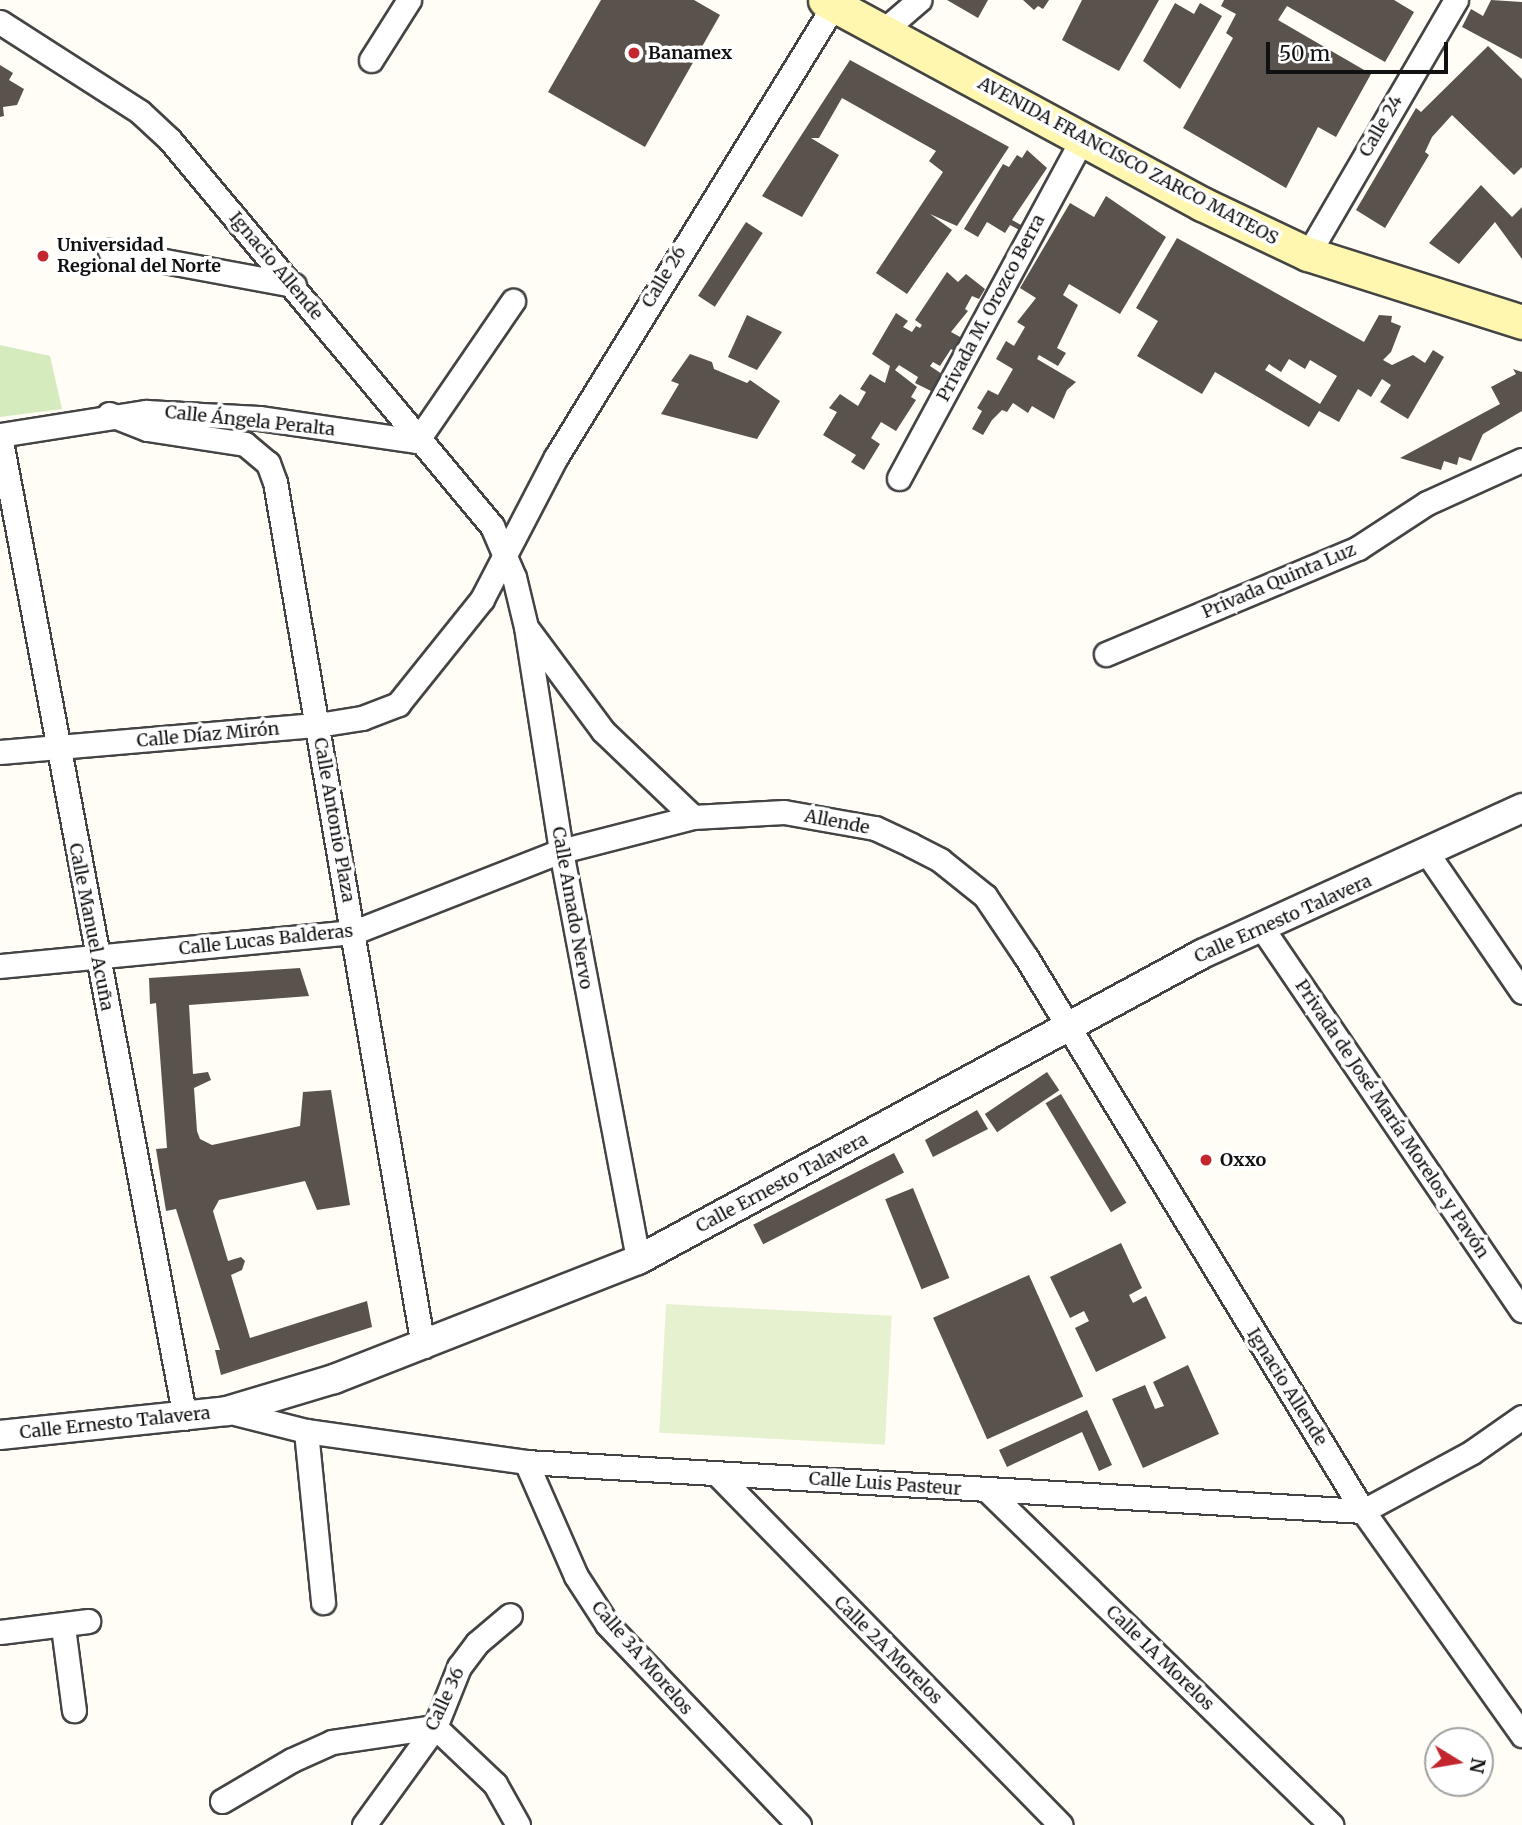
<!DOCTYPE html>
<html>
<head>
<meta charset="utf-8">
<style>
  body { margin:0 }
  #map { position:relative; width:1522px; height:1825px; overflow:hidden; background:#fffdf5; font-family:Merriweather,serif }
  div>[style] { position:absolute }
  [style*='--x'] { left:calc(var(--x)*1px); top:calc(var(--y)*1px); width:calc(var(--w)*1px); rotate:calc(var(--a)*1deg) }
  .green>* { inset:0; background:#d5ebbd }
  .pitch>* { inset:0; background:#e6f2cf; transform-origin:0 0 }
  .building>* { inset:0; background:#5a524d; transform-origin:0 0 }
  .roads { filter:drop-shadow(2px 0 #444) drop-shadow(-2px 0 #444) drop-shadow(0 2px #444) drop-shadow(0 -2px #444) }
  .minor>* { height:23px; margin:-11.5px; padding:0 11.5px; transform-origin:11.5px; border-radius:11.5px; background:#fff }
  .tertiary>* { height:28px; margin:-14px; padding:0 14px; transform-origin:14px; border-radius:14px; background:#fff }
  .secondary>* { height:33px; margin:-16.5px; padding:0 16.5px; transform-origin:16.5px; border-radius:16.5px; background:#fff6b0 }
  .dots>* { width:19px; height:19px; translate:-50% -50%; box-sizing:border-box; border:4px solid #fff; border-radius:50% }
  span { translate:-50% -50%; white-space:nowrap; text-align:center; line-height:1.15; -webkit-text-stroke:7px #fff; paint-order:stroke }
  .poi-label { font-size:18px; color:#111; font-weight:700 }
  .left { translate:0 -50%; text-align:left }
  .street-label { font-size:18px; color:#111 }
  .north { position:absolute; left:1424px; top:1727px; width:70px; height:70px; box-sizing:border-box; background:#fff; border:2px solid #a0a0a0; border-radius:50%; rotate:101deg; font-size:19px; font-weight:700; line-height:28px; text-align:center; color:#111 }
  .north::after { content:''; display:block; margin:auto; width:24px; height:32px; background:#c4262e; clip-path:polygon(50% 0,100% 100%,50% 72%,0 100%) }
  .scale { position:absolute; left:1266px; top:42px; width:182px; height:32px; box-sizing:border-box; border:4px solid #111; border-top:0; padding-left:9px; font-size:21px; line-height:24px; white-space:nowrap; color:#111; -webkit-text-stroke:5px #fff; paint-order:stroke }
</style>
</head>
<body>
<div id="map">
  <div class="green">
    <i style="clip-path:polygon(0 345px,50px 356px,62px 409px,0 417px)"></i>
  </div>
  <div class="pitch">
    <i style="left:666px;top:1304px;width:226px;height:129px;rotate:3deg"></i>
  </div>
  <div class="building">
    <i style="clip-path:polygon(601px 0,694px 0,720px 15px,645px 147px,548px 92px)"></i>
    <i style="clip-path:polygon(947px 0,988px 0,978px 18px)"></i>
    <i style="clip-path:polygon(1023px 0,1049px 0,1043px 9px,1038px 6px,1034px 10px)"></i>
    <i style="clip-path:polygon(1082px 0,1159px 0,1119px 71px,1062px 40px)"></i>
    <i style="clip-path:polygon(1224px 0,1394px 0,1414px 12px,1385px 62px,1287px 6px,1278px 20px,1371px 74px,1336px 137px,1318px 127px,1286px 188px,1183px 128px,1233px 38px,1226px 33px,1236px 14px,1221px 6px)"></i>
    <i style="clip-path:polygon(1491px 0,1522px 2px,1522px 59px,1462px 27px,1471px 9px,1483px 16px)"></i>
    <i style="clip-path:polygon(1175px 3px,1194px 14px,1200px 3px,1222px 16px,1180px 89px,1143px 61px)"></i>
    <i style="clip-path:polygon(1488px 46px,1522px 79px,1522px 167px,1514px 175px,1452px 115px,1432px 137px,1425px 152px,1429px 155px,1385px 228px,1356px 210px,1416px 108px,1421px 112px)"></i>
    <i style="clip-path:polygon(850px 60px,1009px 147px,957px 226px,930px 214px,952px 230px,907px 294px,876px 273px,943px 172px,929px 161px,936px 151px,842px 98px,819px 138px,811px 138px,839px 155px,802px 217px,762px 196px)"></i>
    <i style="clip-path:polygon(0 65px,13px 73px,9px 80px,24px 89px,17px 105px,3px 107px,4px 116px,0 117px)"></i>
    <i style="clip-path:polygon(1027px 150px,1047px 168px,1012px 220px,1023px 226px,1021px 231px,1010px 225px,1005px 233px,987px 222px,978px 237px,964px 229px,1003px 164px,1009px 167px,1017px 155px,1022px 158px)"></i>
    <i style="clip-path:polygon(1481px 185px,1512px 217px,1522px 207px,1522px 259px,1495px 222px,1459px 264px,1429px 243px)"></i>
    <i style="clip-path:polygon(1106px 196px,1166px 237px,1120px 314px,1069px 284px,1063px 295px,1078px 305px,1057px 348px,1066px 353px,1058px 366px,1039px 355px,1037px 359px,1076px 382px,1067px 390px,1054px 419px,1032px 406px,1028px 413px,1013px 403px,1007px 412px,1002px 410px,992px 420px,983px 435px,972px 429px,982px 411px,977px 408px,988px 390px,998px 395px,1013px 369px,996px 359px,1006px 341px,1014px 346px,1025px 327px,1017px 322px,1036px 298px,1020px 288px,1070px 203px,1094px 217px)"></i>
    <i style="left:746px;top:222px;width:20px;height:88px;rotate:33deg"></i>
    <i style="clip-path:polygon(evenodd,1177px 238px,1364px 342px,1379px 315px,1392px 316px,1391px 322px,1401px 326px,1391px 352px,1383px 360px,1392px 365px,1413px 355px,1425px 363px,1433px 350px,1444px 357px,1408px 419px,1380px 402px,1391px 385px,1382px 379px,1371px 397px,1358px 389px,1339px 422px,1319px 411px,1309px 427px,1215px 372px,1202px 394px,1137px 356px,1158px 321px,1136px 308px,1177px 238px,1289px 359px,1305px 369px,1310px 360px,1337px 376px,1320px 404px,1265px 370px,1269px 364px,1281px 372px,1289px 359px)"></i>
    <i style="clip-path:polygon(947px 272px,958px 282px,966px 274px,985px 289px,979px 299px,972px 296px,965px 309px,968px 311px,951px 332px,962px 338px,954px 351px,951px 349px,940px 366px,933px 362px,930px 366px,945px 376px,935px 393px,915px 383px,918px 377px,899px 365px,895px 370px,917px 387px,911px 397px,916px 400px,896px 431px,881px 422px,871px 438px,880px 444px,864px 470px,851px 462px,856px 455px,823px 435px,837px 412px,829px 408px,840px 394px,858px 406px,866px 392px,860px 389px,870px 374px,885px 383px,890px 366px,872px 354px,896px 313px,908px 321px,903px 327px,912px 332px,916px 326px,920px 328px,922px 325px,915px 320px)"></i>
    <i style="clip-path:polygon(747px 315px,782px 332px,757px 370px,728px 357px)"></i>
    <i style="clip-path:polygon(690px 354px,712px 362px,714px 369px,747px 383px,750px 380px,780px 401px,757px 439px,661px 414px,679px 384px,671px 381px)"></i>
    <i style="clip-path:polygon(1513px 369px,1522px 372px,1522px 411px,1483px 434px,1471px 461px,1459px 457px,1457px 465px,1444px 461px,1441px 470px,1400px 458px,1500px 404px,1491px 387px,1516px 374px)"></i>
    <i style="clip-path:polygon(300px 968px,309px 996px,189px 1005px,193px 1074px,208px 1072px,211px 1080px,194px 1088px,197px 1131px,200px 1139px,212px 1145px,300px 1126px,303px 1092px,331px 1090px,350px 1205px,317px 1210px,305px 1181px,219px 1200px,213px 1211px,228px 1261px,241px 1257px,245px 1261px,242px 1270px,231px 1275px,250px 1338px,367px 1301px,372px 1327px,221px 1375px,215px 1350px,220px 1350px,176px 1209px,166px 1211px,156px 1149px,167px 1148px,156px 1003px,150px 1004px,149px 978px)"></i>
    <i style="left:1047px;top:1072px;width:22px;height:75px;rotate:56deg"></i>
    <i style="left:1061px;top:1094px;width:127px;height:18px;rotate:59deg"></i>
    <i style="clip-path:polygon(977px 1110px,988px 1129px,933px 1157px,925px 1140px)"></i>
    <i style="left:894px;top:1153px;width:22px;height:158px;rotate:63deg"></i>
    <i style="left:913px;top:1188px;width:97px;height:30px;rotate:68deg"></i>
    <i style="clip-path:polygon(1121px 1243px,1142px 1288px,1129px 1295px,1133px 1303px,1146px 1296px,1166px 1338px,1096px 1372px,1075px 1328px,1089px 1321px,1084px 1311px,1070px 1318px,1050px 1277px)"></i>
    <i style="left:1029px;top:1275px;width:133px;height:105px;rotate:66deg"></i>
    <i style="clip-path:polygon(1188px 1365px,1219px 1434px,1143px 1468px,1112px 1399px,1145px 1385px,1155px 1409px,1164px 1406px,1153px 1382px)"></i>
    <i style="clip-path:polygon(1087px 1410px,1112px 1465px,1099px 1471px,1082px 1432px,1007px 1467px,999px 1450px)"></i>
  </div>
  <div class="roads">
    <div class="minor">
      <i style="--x:0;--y:22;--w:166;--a:32.7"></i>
      <i style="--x:140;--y:112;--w:41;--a:43"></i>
      <i style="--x:170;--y:140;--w:503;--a:50.17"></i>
      <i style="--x:492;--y:526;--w:56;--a:66.7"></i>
      <i style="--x:514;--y:577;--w:51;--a:76.5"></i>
      <i style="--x:526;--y:627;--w:227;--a:81.1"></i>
      <i style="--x:561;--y:851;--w:416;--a:79.3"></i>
      <i style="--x:883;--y:31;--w:48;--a:-40.7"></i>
      <i style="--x:371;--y:60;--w:71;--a:-57.7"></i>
      <i style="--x:110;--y:251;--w:187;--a:10.5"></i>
      <i style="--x:1308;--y:254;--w:294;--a:-59.8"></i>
      <i style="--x:109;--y:414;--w:41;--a:21.5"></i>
      <i style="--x:147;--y:429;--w:99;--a:8.7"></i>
      <i style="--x:245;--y:444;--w:30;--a:40"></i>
      <i style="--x:268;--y:463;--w:20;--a:70"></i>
      <i style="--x:275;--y:482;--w:877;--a:80.28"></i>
      <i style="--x:0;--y:435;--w:148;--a:-9"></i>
      <i style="--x:146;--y:412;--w:113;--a:3"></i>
      <i style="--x:259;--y:418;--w:160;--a:8.3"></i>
      <i style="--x:417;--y:441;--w:170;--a:-55.6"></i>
      <i style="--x:0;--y:436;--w:999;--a:79.33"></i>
      <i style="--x:899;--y:478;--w:387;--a:-61.6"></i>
      <i style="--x:529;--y:631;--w:124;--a:53.5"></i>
      <i style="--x:603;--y:731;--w:124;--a:43.7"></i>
      <i style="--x:1106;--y:654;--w:273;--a:-22.8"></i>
      <i style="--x:1358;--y:548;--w:82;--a:-33.1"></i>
      <i style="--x:1427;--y:503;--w:104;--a:-24.4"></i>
      <i style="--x:0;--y:752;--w:319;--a:-4.9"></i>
      <i style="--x:318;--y:725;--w:45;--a:-9"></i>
      <i style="--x:362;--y:718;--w:39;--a:-21"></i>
      <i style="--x:398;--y:704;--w:134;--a:-51.3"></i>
      <i style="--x:482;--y:599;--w:160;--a:-62.5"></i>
      <i style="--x:556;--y:457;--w:531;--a:-58.41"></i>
      <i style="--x:1427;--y:853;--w:168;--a:55.6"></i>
      <i style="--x:1262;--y:928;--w:462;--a:55.8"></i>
      <i style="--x:0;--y:966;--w:356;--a:-5.5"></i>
      <i style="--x:354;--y:932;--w:222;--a:-21.4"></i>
      <i style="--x:561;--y:851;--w:136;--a:-14.4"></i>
      <i style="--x:693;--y:817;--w:91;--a:-3.1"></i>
      <i style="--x:784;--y:812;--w:92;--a:10"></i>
      <i style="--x:875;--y:828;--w:40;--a:25"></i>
      <i style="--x:911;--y:845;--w:33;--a:27"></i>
      <i style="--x:940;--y:860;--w:58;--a:38.7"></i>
      <i style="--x:985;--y:896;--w:73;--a:56.1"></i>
      <i style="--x:1026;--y:957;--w:648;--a:58.69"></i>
      <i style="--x:1363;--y:1511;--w:275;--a:54.6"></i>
      <i style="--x:227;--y:1411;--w:81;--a:14.2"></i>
      <i style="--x:306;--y:1431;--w:222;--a:8"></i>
      <i style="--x:526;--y:1462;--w:838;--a:3.35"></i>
      <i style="--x:1363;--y:1511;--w:124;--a:-28.4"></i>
      <i style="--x:1472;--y:1452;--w:61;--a:-35"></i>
      <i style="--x:306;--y:1431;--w:172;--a:84.3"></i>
      <i style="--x:526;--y:1462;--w:124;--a:66.3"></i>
      <i style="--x:576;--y:1576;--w:57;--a:57.1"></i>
      <i style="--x:607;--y:1624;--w:278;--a:46.3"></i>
      <i style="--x:717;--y:1474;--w:491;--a:45.6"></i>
      <i style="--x:988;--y:1491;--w:479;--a:44.2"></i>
      <i style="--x:63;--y:1627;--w:84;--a:82.5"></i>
      <i style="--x:0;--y:1632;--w:89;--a:-7.1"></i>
      <i style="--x:222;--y:1801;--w:81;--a:-30.4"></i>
      <i style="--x:292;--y:1760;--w:44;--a:-24.2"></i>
      <i style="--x:332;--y:1742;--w:104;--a:-8.3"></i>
      <i style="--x:435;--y:1727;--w:83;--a:43.5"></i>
      <i style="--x:495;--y:1784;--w:47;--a:60.7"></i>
      <i style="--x:364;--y:1825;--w:121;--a:-54.1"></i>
      <i style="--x:435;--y:1727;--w:65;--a:-68.2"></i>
      <i style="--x:459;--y:1667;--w:30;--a:-53"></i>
      <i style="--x:477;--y:1643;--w:43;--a:-40.3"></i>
    </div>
    <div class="tertiary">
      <i style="--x:0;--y:1435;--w:228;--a:-6"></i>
      <i style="--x:227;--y:1411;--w:112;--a:-16.7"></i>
      <i style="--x:334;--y:1379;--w:326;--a:-21.4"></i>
      <i style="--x:638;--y:1260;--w:642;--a:-28.48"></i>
      <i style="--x:1202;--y:954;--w:352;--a:-24.5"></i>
    </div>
    <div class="secondary">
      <i style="--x:825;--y:0;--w:429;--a:28.4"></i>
      <i style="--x:1202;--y:204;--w:117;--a:25.3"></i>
      <i style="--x:1308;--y:254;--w:225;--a:17.6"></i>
    </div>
  </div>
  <div class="dots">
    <i style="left:634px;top:53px;background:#c4262e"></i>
    <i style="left:43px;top:256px;background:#c4262e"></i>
    <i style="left:1206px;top:1160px;background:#c4262e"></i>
  </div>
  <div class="poi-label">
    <span class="left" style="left:648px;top:53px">Banamex</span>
    <span class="left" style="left:57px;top:256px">Universidad<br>Regional del Norte</span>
    <span class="left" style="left:1220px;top:1160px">Oxxo</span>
  </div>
  <div class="street-label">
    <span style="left:1381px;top:126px;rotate:-60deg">Calle 24</span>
    <span style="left:1128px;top:161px;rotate:28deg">AVENIDA FRANCISCO ZARCO MATEOS</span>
    <span style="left:276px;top:266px;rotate:50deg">Ignacio Allende</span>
    <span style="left:664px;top:277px;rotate:-59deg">Calle 26</span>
    <span style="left:991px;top:308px;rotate:-62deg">Privada M. Orozco Berra</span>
    <span style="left:250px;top:421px;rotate:6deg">Calle Ángela Peralta</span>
    <span style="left:1279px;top:581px;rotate:-23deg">Privada Quinta Luz</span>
    <span style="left:208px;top:735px;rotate:-5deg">Calle Díaz Mirón</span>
    <span style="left:334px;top:820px;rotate:80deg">Calle Antonio Plaza</span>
    <span style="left:837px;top:822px;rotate:11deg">Allende</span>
    <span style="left:572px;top:908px;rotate:80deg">Calle Amado Nervo</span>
    <span style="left:1283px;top:919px;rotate:-24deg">Calle Ernesto Talavera</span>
    <span style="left:91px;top:927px;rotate:79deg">Calle Manuel Acuña</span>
    <span style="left:266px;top:940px;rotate:-6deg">Calle Lucas Balderas</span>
    <span style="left:1392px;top:1119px;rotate:56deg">Privada de José María Morelos y Pavón</span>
    <span style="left:782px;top:1183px;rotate:-28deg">Calle Ernesto Talavera</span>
    <span style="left:1287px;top:1387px;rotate:58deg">Ignacio Allende</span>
    <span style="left:115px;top:1423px;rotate:-6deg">Calle Ernesto Talavera</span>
    <span style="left:885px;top:1484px;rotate:4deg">Calle Luis Pasteur</span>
    <span style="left:888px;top:1650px;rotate:45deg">Calle 2A Morelos</span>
    <span style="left:642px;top:1658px;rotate:49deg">Calle 3A Morelos</span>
    <span style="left:1160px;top:1658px;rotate:44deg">Calle 1A Morelos</span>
    <span style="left:445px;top:1699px;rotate:-65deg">Calle 36</span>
  </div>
  <div class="north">N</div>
  <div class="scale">50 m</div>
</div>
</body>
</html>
